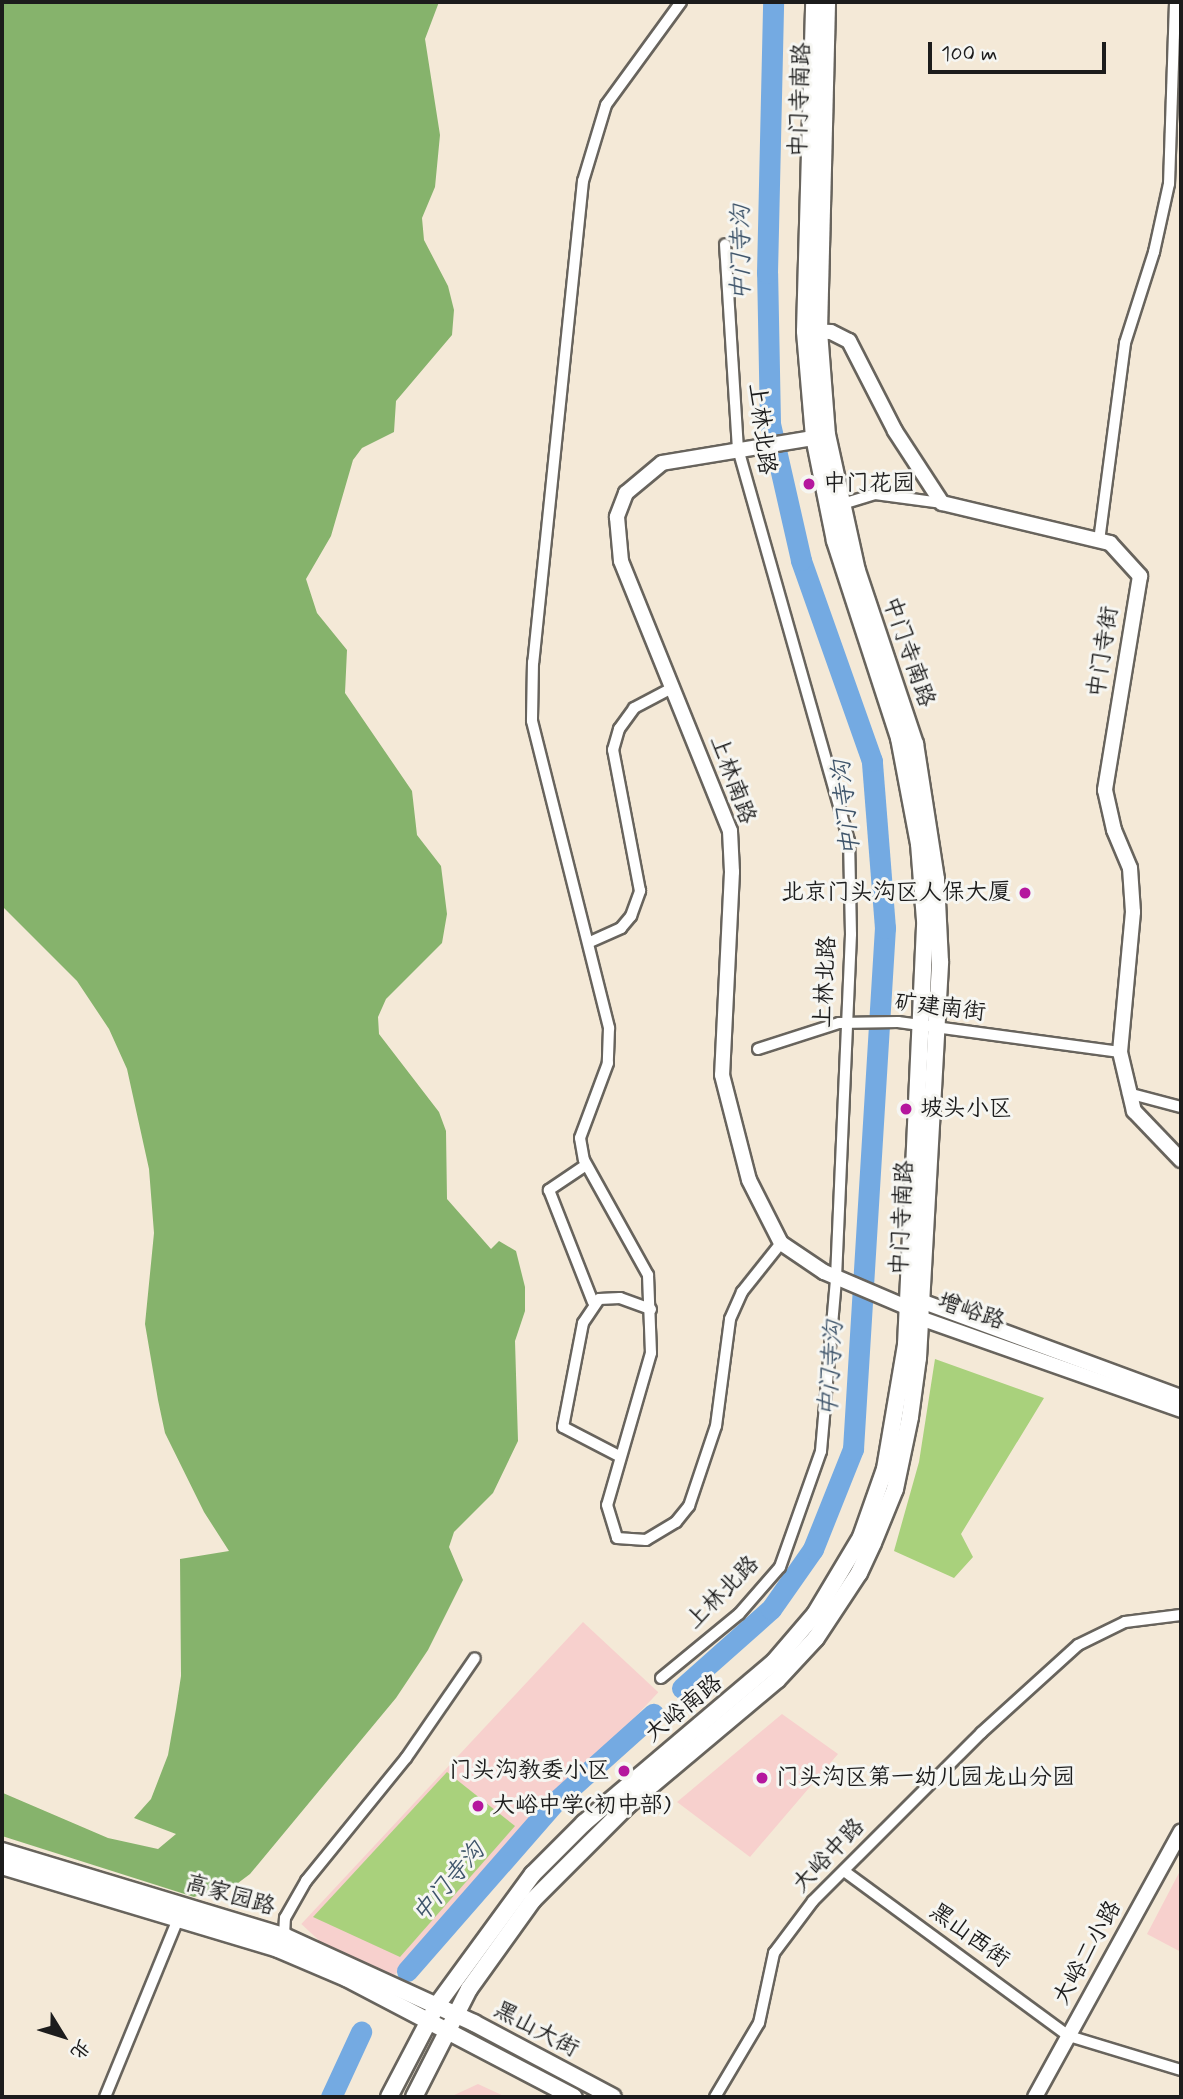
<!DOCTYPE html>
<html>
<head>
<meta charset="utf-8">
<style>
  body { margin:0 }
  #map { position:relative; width:1183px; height:2099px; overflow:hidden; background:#f4e9d7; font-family:Mynerve,"LXGW WenKai TC",sans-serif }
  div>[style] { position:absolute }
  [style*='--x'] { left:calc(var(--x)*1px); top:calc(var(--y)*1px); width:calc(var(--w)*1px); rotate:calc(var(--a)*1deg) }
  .built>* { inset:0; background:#f7d0cd; transform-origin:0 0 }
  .green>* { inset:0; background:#a9d17c }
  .forest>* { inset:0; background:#86b36c }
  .river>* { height:21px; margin:-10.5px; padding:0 10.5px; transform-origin:10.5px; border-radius:10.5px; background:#74aae2 }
  .roads { filter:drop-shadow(2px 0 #68645d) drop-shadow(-2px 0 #68645d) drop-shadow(0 2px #68645d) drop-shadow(0 -2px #68645d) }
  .minor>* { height:10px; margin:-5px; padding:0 5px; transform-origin:5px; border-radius:5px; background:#fff }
  .tertiary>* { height:14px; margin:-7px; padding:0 7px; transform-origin:7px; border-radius:7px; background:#fff }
  .secondary>* { height:16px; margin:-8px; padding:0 8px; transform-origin:8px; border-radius:8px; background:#fff }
  .dots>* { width:19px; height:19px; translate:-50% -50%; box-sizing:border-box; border:4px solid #f6f6f2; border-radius:50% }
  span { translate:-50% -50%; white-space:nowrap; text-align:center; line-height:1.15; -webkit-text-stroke:6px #f6f6f2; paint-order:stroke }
  .street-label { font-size:23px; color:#1c1c1c }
  .poi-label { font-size:23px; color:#1c1c1c }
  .left { translate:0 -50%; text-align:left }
  .right { translate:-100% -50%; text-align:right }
  .water-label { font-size:24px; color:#3f556b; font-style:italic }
  .frame { position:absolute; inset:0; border:4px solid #1c1c1c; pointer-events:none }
  .north { position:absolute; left:28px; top:2001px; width:70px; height:70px; -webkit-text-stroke:5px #f6f6f2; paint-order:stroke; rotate:128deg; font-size:19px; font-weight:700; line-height:28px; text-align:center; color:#1c1c1c }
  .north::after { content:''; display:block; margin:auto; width:24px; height:32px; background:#1c1c1c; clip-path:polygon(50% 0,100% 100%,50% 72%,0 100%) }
  .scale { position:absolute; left:928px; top:42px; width:178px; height:32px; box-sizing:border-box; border:4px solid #1c1c1c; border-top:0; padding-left:9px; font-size:21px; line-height:24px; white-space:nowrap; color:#1c1c1c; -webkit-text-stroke:5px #f6f6f2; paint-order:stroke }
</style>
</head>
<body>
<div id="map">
  <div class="built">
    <i style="left:583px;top:1622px;width:103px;height:413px;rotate:43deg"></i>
    <i style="clip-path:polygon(782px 1714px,838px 1754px,750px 1857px,677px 1802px)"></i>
    <i style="clip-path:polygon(1181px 1869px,1181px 1952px,1147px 1934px)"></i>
    <i style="clip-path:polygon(478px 2084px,506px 2097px,450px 2097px)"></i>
  </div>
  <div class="green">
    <i style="clip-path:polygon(935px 1359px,1044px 1398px,961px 1534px,973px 1557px,954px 1578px,894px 1551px,919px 1462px)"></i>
    <i style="clip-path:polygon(447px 1772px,515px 1826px,400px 1957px,313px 1917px)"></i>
  </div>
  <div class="forest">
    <i style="clip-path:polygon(2px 2px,439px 2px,425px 39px,440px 135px,435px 187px,422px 218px,424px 240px,448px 286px,454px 310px,452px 335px,396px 401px,394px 432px,362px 448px,353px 460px,331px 536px,306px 579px,317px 613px,347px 650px,345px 693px,412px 791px,417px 835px,441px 866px,447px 914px,442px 943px,386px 999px,378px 1017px,379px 1034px,439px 1112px,446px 1131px,447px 1199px,491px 1249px,499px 1241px,516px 1251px,525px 1287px,525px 1311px,515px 1341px,518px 1441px,493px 1493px,454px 1532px,449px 1547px,463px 1580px,428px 1650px,396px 1698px,250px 1874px,238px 1883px,194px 1897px,2px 1836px,3px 1793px,108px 1838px,158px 1849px,176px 1834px,134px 1818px,151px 1799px,168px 1755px,176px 1709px,181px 1676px,180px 1559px,229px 1551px,204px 1512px,165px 1433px,158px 1400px,145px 1324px,154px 1233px,149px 1169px,127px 1069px,109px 1029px,77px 981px,2px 906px)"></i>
  </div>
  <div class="river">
    <i style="--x:682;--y:1688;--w:119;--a:-41.6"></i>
    <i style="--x:771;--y:1609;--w:73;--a:-55"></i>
    <i style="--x:813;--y:1549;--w:108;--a:-68.2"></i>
    <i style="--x:853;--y:1449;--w:522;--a:-86.49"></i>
    <i style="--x:885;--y:928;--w:168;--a:-94.5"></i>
    <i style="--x:872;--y:761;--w:213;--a:-109.5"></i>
    <i style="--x:801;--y:560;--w:140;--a:-102.8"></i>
    <i style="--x:770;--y:423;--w:150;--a:-91.1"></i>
    <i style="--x:767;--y:273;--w:271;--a:-88.7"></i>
    <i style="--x:407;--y:1971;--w:225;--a:-48.8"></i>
    <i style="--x:555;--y:1802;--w:132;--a:-41.9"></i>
    <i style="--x:331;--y:2097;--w:72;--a:-65.2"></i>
  </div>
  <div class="roads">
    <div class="minor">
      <i style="--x:681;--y:2;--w:127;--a:126.1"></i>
      <i style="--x:606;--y:105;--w:79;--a:106.8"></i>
      <i style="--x:583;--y:181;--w:484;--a:95.9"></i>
      <i style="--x:533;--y:662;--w:59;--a:91"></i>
      <i style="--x:532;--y:721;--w:317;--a:75.9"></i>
      <i style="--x:609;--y:1028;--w:35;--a:92"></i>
      <i style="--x:608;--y:1063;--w:80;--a:110.5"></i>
      <i style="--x:580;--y:1138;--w:22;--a:80"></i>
      <i style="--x:584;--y:1160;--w:132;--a:60.9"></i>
      <i style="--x:648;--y:1275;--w:78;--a:87.8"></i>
      <i style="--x:651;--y:1353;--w:158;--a:106.1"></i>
      <i style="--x:607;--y:1505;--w:34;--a:73"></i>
      <i style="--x:617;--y:1538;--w:29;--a:4"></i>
      <i style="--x:646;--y:1540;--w:35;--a:-31"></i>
      <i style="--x:676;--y:1522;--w:21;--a:-51"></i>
      <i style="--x:689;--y:1506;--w:84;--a:-71.4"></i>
      <i style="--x:716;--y:1426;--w:108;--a:-82.5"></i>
      <i style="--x:730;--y:1319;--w:30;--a:-66"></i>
      <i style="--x:742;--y:1292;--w:63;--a:-51.5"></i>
      <i style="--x:836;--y:506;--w:41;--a:-17.1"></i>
      <i style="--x:875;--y:494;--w:68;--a:7.7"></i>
      <i style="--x:1099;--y:541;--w:200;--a:-82.5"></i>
      <i style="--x:1125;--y:343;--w:96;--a:-72.3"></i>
      <i style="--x:1154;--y:252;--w:70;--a:-77.6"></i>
      <i style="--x:1169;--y:184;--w:182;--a:-88.1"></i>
      <i style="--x:590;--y:942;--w:34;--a:-24"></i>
      <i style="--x:621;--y:928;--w:16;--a:-50"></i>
      <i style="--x:631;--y:916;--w:27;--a:-70"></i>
      <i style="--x:640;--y:891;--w:144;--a:-100.8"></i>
      <i style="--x:613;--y:750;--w:22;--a:-74"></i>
      <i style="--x:619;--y:729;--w:26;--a:-54"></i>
      <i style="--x:634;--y:708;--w:43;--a:-27.8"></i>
      <i style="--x:758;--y:1049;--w:85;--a:-17.8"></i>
      <i style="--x:839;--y:1023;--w:59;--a:-1"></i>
      <i style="--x:898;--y:1022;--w:224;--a:7.7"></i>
      <i style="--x:1128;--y:1093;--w:55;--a:14.8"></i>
      <i style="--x:586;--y:1165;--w:45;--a:146"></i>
      <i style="--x:549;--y:1190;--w:120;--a:68.6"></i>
      <i style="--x:619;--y:1456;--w:63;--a:-152.6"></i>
      <i style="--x:563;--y:1427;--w:106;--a:-79.1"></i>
      <i style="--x:583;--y:1323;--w:29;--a:-56"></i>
      <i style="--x:599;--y:1299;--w:21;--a:-3"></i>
      <i style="--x:620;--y:1298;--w:33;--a:20"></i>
      <i style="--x:661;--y:1678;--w:101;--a:-39.4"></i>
      <i style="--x:739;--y:1614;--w:62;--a:-48.9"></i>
      <i style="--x:780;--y:1567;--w:123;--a:-70.5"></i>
      <i style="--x:821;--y:1451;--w:174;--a:-85"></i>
      <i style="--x:836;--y:1278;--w:344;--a:-87.5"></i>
      <i style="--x:851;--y:934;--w:93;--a:-91.2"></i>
      <i style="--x:849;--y:841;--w:406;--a:-105.8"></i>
      <i style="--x:738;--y:450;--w:206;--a:-93.6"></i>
      <i style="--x:844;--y:1871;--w:279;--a:36.3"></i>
      <i style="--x:1069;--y:2036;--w:117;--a:16.9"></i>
      <i style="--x:284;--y:1936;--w:18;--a:-87"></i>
      <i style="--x:285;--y:1918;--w:43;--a:-60.4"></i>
      <i style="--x:306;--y:1881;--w:159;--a:-50.9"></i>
      <i style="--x:406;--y:1758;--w:121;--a:-55.4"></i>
      <i style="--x:105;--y:2097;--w:192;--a:-67.7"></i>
      <i style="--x:715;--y:2097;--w:86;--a:-59.3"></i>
      <i style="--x:759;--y:2023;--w:72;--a:-77.9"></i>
      <i style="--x:774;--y:1953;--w:65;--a:-53.1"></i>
      <i style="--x:813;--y:1901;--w:238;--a:-45"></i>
      <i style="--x:981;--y:1733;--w:131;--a:-42.2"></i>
      <i style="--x:1078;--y:1645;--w:52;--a:-26.1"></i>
      <i style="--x:1125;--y:1622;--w:56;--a:-7.1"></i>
    </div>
    <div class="tertiary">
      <i style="--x:810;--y:331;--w:21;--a:3"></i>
      <i style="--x:831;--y:332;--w:20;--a:27"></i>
      <i style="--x:849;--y:341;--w:101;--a:62.9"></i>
      <i style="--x:895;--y:431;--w:86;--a:56.9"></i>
      <i style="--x:942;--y:503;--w:173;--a:13.4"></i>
      <i style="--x:1110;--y:543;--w:45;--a:47.7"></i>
      <i style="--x:1140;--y:576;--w:217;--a:99.3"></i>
      <i style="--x:1105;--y:790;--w:41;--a:77.3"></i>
      <i style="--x:1114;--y:830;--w:41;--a:67.2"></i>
      <i style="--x:1130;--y:868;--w:44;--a:86.1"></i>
      <i style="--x:1133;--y:912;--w:141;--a:95.3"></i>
      <i style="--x:1120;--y:1052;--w:61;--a:76.7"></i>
      <i style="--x:1134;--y:1111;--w:68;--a:46.2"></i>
      <i style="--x:825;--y:436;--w:165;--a:170.6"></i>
      <i style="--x:662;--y:463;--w:47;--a:140.2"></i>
      <i style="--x:626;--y:493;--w:26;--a:111"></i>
      <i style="--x:617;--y:517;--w:44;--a:84.8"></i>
      <i style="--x:621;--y:561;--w:291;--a:68"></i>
      <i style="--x:730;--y:831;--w:41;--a:87.2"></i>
      <i style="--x:732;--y:872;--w:203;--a:92.8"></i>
      <i style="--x:722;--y:1075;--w:108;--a:75.6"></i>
      <i style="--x:749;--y:1180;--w:71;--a:63.1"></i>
      <i style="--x:781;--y:1243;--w:52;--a:34"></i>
      <i style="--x:824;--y:1272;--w:89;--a:23.1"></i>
      <i style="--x:906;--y:1307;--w:18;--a:38"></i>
      <i style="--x:920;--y:1318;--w:277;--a:19.4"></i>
      <i style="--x:911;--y:1305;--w:11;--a:-22"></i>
      <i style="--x:921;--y:1301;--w:277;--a:20.3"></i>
      <i style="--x:1035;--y:2097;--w:303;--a:-61.2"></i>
    </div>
    <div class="secondary">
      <i style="--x:2;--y:1851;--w:295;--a:16.8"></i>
      <i style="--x:284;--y:1936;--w:209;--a:24.6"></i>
      <i style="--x:474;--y:2023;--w:157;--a:28"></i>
      <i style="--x:2;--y:1866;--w:288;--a:16.7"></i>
      <i style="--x:278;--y:1949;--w:74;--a:23.1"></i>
      <i style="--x:346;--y:1978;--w:257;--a:27.6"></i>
      <i style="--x:389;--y:2097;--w:104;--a:-62.4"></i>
      <i style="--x:437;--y:2005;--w:162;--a:-53.8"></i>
      <i style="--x:533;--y:1874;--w:72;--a:-45"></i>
      <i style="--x:584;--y:1823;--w:249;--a:-40.3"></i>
      <i style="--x:774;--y:1662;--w:63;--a:-49.5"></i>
      <i style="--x:815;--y:1614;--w:90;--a:-59.1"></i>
      <i style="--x:861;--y:1537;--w:72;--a:-70.6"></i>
      <i style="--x:885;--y:1469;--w:126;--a:-80.4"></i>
      <i style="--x:906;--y:1345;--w:425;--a:-87.4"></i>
      <i style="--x:925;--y:920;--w:76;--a:-94.5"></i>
      <i style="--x:919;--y:844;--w:108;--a:-100.7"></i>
      <i style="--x:899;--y:738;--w:207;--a:-108"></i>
      <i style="--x:835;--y:541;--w:106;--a:-101.4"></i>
      <i style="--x:814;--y:437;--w:106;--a:-94.9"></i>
      <i style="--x:805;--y:331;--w:329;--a:-88.4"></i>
      <i style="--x:414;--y:2097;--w:121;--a:-63"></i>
      <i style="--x:469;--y:1989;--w:110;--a:-54.3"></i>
      <i style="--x:533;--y:1900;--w:134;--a:-45"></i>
      <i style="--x:628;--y:1805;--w:194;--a:-40"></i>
      <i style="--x:777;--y:1680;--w:57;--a:-47.1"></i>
      <i style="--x:816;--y:1638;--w:78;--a:-56.5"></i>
      <i style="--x:859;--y:1573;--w:33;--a:-65"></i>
      <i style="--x:873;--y:1543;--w:58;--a:-67.8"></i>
      <i style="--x:895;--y:1489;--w:74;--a:-78.2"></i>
      <i style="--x:910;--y:1417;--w:60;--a:-82.3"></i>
      <i style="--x:918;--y:1358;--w:397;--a:-86.8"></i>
      <i style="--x:940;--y:962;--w:83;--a:-92.8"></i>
      <i style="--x:936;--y:879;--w:137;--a:-98.8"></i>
      <i style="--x:915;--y:744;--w:182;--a:-108.5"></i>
      <i style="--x:857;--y:571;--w:139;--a:-102.4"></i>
      <i style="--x:827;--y:435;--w:104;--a:-94.4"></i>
      <i style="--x:819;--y:331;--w:329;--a:-88.6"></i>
    </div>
  </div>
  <div class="dots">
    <i style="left:809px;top:484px;background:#b5179e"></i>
    <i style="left:1025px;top:893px;background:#b5179e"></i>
    <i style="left:906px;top:1109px;background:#b5179e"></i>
    <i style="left:624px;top:1771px;background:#b5179e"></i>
    <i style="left:762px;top:1778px;background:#b5179e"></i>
    <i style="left:478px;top:1806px;background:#b5179e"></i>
  </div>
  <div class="street-label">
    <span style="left:801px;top:100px;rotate:-88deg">中门寺南路</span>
    <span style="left:761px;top:429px;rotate:83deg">上林北路</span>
    <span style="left:908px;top:652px;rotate:71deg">中门寺南路</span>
    <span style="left:1104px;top:652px;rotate:-81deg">中门寺街</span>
    <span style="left:732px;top:780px;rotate:70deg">上林南路</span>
    <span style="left:826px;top:982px;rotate:-87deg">上林北路</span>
    <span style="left:940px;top:1008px;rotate:7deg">矿建南街</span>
    <span style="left:903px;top:1218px;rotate:-87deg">中门寺南路</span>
    <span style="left:971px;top:1312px;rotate:19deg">增峪路</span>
    <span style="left:723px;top:1593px;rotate:-45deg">上林北路</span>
    <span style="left:684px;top:1709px;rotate:-39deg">大峪南路</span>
    <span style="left:829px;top:1856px;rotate:-46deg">大峪中路</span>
    <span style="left:230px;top:1896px;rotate:16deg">高家园路</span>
    <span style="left:969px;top:1936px;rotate:36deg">黑山西街</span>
    <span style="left:1088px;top:1953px;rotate:-61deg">大峪二小路</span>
    <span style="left:536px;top:2030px;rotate:28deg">黑山大街</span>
  </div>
  <div class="poi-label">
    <span class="left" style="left:823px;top:484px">中门花园</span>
    <span class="right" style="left:1011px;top:893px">北京门头沟区人保大厦</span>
    <span class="left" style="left:920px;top:1109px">坡头小区</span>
    <span class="right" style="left:610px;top:1771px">门头沟教委小区</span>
    <span class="left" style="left:776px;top:1778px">门头沟区第一幼儿园龙山分园</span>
    <span class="left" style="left:492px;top:1806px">大峪中学(初中部)</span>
  </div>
  <div class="water-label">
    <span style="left:742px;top:253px;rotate:-90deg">中门寺沟</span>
    <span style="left:847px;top:808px;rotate:-96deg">中门寺沟</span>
    <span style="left:832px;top:1369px;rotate:-86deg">中门寺沟</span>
    <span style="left:449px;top:1883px;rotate:-49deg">中门寺沟</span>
  </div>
  <div class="frame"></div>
  <div class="north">北</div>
  <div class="scale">100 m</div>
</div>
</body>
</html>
